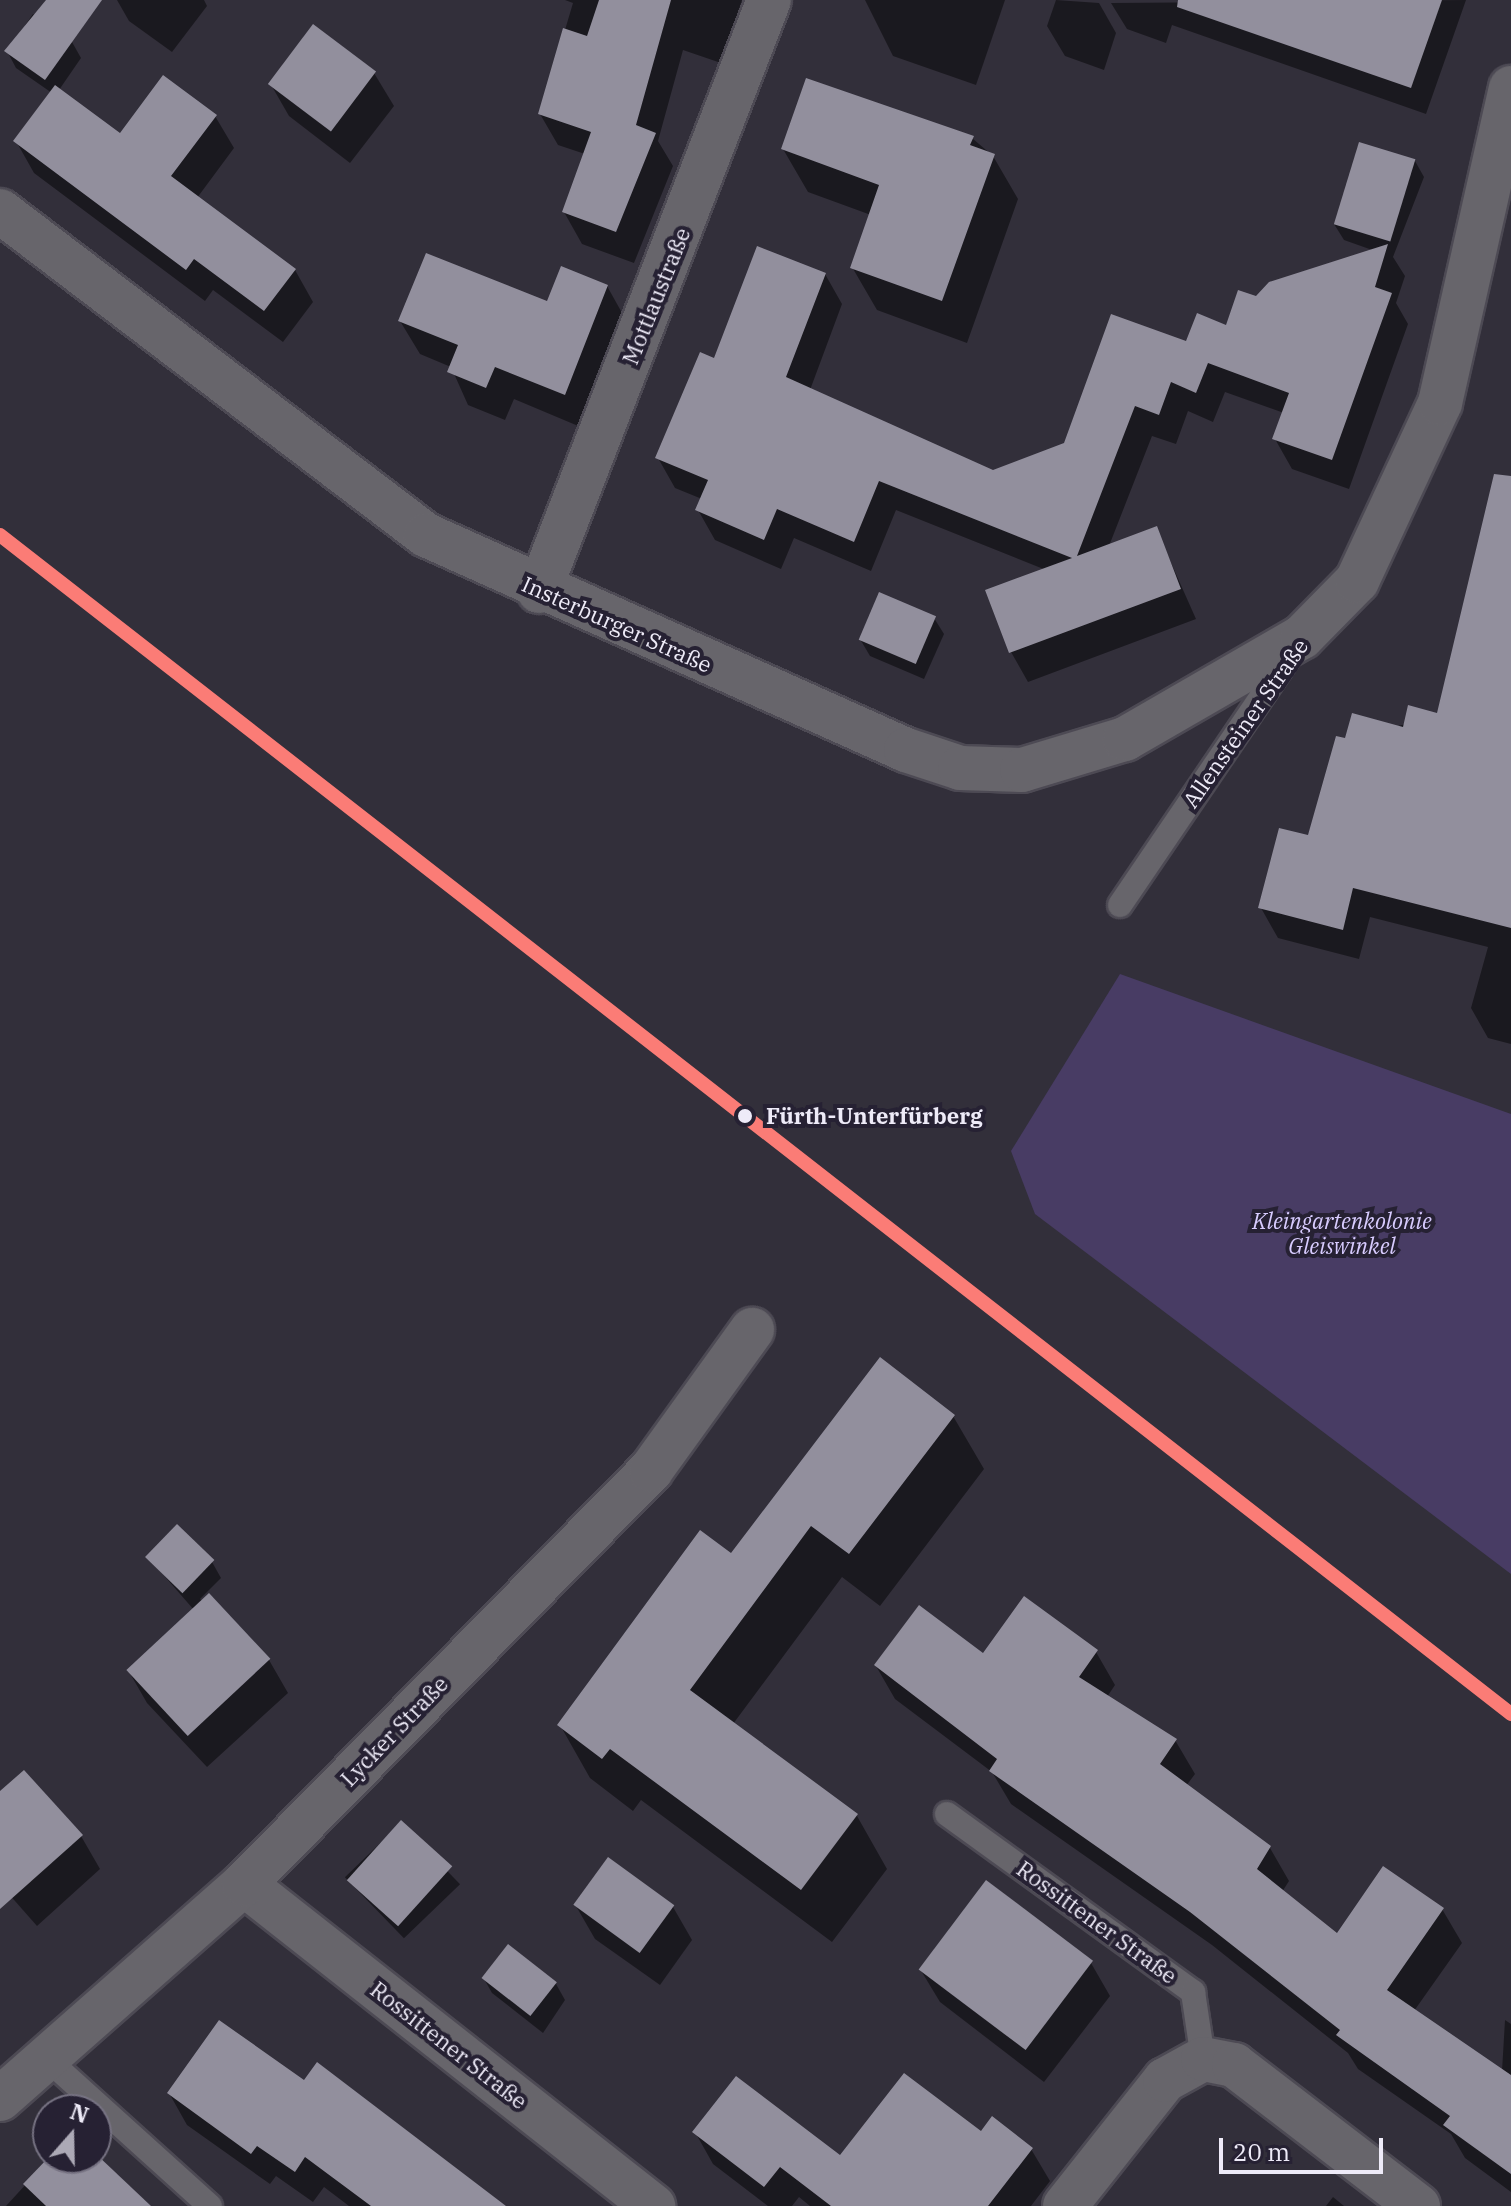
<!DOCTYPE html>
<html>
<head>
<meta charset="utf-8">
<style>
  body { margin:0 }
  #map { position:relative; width:1511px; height:2206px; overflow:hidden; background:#322f3a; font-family:"IBM Plex Serif",serif }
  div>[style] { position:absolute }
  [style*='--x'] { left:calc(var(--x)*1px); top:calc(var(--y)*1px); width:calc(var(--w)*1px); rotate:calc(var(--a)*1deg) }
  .green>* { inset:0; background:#483c64 }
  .shadow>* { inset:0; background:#0007; transform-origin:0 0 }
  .building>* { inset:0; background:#928f9d; transform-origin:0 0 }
  .roads { filter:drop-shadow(2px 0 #4d4a54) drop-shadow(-2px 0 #4d4a54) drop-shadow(0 2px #4d4a54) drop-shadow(0 -2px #4d4a54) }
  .lane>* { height:24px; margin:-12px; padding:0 12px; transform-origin:12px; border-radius:12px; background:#67656b }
  .street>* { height:44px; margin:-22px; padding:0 22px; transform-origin:22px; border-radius:22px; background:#67656b }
  .rail-1>* { height:14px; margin:-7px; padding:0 7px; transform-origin:7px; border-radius:7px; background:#fb7c76 }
  .dots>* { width:22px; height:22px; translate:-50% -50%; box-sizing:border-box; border:4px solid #262133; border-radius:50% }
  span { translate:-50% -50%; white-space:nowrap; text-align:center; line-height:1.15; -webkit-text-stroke:8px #262133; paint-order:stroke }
  .street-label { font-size:22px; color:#eeebf8 }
  .stop-label { font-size:22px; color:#eeebf8; font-weight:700 }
  .left { translate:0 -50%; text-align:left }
  .park-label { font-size:22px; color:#d8ccff; font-style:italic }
  .north { position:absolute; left:32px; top:2094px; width:80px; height:80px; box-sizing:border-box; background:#262133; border:2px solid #767282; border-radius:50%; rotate:20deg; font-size:22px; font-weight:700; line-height:32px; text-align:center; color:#eeebf8 }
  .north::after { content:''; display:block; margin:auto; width:28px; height:36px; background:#aca9b6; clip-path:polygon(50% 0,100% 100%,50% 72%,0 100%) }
  .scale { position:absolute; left:1219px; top:2138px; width:164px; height:36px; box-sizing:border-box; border:4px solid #eeebf8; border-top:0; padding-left:10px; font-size:24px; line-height:28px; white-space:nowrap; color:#eeebf8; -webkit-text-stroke:6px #262133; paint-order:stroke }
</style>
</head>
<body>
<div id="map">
  <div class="green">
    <i style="clip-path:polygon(1120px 974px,1511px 1114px,1511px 1574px,1035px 1214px,1011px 1151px)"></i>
  </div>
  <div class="shadow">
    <i style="clip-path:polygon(117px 0,204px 0,207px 6px,172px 52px,129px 21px)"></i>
    <i style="clip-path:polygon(565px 0,742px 0,721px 63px,683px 50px,658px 141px,673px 166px,634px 263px,582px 244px,564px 212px,585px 154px,558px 145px,540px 114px,573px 3px)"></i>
    <i style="clip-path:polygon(865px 0,1005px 0,976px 85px,893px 56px)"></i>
    <i style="clip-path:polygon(1056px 0,1099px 3px,1116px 33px,1104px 70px,1065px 56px,1047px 26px)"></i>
    <i style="clip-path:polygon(1466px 0,1426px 114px,1172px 25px,1166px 43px,1127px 29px,1111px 3px)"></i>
    <i style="clip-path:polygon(33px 14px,72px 42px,81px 58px,59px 90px,121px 135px,215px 116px,234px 148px,197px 198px,295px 270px,313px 302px,283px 342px,213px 290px,205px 301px,34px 173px,16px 141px,52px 93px,16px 68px,7px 51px)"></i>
    <i style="clip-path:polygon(374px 73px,394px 106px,350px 163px,289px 116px,270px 83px)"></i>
    <i style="clip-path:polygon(972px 138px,993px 156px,1018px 199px,967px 343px,877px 310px,852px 267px,871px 215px,808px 192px,783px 149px)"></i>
    <i style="clip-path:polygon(1415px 161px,1424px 177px,1393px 257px,1405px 276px,1396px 303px,1408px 324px,1349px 489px,1292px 469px,1275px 439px,1284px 413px,1225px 392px,1213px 422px,1188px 411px,1176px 444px,1152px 436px,1109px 546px,1156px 529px,1196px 619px,1028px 682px,1011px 652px,1046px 570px,896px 510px,871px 571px,794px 538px,781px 569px,715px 540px,698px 510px,702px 499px,675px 488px,658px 458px,715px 361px,825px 274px,842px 304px,810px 390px,993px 472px,1066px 445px,1187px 344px,1227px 327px,1256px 299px,1375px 251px,1344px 240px,1334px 224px)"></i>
    <i style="clip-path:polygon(607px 286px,626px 320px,583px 428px,514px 399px,505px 420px,468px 405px,451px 367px,420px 354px,400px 321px,548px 304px)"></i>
    <i style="clip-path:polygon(1511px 549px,1511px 1044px,1488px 1038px,1471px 1008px,1488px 947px,1370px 917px,1359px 959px,1278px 938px,1261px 908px,1309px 838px,1346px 740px,1439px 715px)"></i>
    <i style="clip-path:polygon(934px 618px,944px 634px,924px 679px,870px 656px,860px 639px)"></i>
    <i style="clip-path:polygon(953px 1416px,984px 1469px,880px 1606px,842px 1577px,733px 1724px,857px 1816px,887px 1869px,832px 1942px,641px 1800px,633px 1811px,590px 1778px,560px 1725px,732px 1556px)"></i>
    <i style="clip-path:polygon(147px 1556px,212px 1562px,221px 1578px,200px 1599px,269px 1660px,288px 1693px,207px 1767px,147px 1703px,128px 1670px,194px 1610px)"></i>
    <i style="clip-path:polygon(1096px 1652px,1115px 1685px,1107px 1697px,1175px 1740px,1195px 1774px,1186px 1786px,1270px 1848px,1289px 1881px,1282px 1892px,1337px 1936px,1442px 1909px,1462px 1943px,1414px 2011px,1502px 2071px,1505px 2020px,1511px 2024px,1511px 2192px,1465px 2158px,1451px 2134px,1358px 2069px,1348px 2053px,1212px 1945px,1011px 1804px,992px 1772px,895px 1699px,876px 1666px)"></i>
    <i style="clip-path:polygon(0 1793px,81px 1836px,100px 1869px,37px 1926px,0 1884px)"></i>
    <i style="left:401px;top:1823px;width:85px;height:78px;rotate:46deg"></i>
    <i style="clip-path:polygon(576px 1906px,673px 1907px,692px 1940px,660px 1985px,595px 1939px)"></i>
    <i style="clip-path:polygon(1091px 1963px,1110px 1996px,1044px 2082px,940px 2002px,920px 1969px)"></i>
    <i style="clip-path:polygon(483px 1977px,556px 1984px,565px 2000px,543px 2033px,492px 1993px)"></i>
    <i style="clip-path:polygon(304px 2083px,506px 2206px,349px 2206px,324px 2187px,313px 2202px,276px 2176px,270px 2184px,187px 2125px,169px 2093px)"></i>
    <i style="clip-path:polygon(695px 2132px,841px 2157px,981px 2134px,1031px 2149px,1050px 2181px,1031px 2206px,810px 2206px,799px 2197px,792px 2206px,768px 2206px,713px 2164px)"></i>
    <i style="clip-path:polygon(50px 2158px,143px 2206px,6px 2206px)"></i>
    <i style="clip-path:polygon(1333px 2197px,1344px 2206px,1326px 2206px)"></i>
  </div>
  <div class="building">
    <i style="clip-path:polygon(46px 0,102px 0,45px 80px,4px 51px)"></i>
    <i style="clip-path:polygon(599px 0,671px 0,636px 125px,656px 133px,616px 232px,562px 212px,591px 132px,538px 114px,563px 28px,587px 36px)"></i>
    <i style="clip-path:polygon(1178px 0,1442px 0,1411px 88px,1177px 7px)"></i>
    <i style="left:313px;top:24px;width:79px;height:75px;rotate:37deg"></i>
    <i style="clip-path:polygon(163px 75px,217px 115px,171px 176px,296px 269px,264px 311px,194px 259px,186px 270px,13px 141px,55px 85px,120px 133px)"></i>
    <i style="clip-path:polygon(806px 78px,974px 136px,970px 145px,995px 154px,942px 301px,850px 268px,879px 185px,781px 149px)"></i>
    <i style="left:1359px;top:142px;width:59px;height:86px;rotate:17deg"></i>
    <i style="clip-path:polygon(1388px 244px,1375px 287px,1392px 293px,1332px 460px,1272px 439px,1289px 393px,1208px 363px,1196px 393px,1171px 382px,1159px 415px,1135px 406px,1077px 556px,1157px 526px,1181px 589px,1009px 653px,985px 590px,1072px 558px,879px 481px,854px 542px,777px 509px,764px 540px,695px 510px,708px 480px,655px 458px,700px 352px,714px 358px,757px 246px,826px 273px,786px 377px,993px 470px,1064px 443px,1111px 314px,1186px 341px,1197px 313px,1226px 325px,1238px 290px,1256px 296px,1269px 282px)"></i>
    <i style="clip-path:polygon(426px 253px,547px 301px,561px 266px,608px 285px,565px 395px,495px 367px,486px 388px,447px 372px,458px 345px,398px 321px)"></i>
    <i style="clip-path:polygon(1494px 474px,1511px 476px,1511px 928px,1353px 888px,1343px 930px,1258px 908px,1279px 828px,1308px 835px,1336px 736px,1345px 738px,1352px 713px,1403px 727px,1408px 705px,1437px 713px)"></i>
    <i style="left:879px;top:592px;width:62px;height:52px;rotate:23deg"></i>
    <i style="clip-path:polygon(880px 1357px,955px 1415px,849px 1554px,811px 1526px,690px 1690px,858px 1814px,801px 1890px,610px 1749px,602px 1759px,557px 1725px,700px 1530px,731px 1553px)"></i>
    <i style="left:177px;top:1524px;width:52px;height:46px;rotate:44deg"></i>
    <i style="left:209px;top:1593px;width:90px;height:113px;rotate:47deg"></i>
    <i style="clip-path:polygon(1024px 1596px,1098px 1650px,1079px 1677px,1177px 1739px,1160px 1764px,1271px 1846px,1257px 1869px,1337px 1933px,1383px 1866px,1444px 1908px,1387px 1990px,1511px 2075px,1511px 2174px,1443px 2125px,1450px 2116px,1336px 2035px,1340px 2030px,1190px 1912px,989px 1771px,997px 1759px,874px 1665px,919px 1605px,983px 1653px)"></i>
    <i style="clip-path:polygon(24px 1770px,83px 1835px,0 1909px,0 1791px)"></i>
    <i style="left:401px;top:1820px;width:69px;height:81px;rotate:42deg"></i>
    <i style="left:608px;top:1857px;width:82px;height:59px;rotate:36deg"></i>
    <i style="left:986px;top:1880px;width:134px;height:112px;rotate:37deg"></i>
    <i style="left:508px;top:1944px;width:62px;height:43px;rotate:38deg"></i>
    <i style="clip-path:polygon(219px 2020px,304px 2080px,317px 2062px,506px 2206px,371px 2206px,305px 2157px,295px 2172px,257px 2146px,251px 2154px,167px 2093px)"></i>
    <i style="clip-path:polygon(904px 2073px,981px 2131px,992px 2116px,1033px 2148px,988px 2206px,831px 2206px,780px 2167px,764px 2187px,692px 2132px,736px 2076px,840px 2155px)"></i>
    <i style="clip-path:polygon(96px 2154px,151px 2206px,46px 2206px,23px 2184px,48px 2158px)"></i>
  </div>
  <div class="roads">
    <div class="lane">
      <i style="--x:1120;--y:905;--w:305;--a:-55.8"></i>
      <i style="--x:947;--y:1814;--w:304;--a:35.9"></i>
      <i style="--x:1193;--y:1992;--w:68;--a:81.5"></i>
      <i style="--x:46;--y:2058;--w:221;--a:42.1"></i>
    </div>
    <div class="street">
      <i style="--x:0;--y:211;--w:535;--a:37.26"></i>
      <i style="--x:426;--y:535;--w:526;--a:24.13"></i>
      <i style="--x:906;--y:750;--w:57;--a:18.4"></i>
      <i style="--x:960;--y:768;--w:62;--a:1.8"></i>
      <i style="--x:1022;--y:770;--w:108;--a:-16.8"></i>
      <i style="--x:1125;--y:739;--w:204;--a:-30"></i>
      <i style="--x:1302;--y:637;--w:78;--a:-45.5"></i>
      <i style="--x:1357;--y:581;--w:196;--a:-65"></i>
      <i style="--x:1440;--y:403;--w:323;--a:-77.3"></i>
      <i style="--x:539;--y:591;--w:634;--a:-68.74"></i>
      <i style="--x:244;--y:1884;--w:521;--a:38.21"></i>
      <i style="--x:0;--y:2099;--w:325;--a:-41.4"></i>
      <i style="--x:244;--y:1884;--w:581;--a:-45.49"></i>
      <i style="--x:651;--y:1470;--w:173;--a:-54.2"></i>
      <i style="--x:1065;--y:2206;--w:161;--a:-51.6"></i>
      <i style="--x:1165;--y:2080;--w:43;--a:-28.9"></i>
      <i style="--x:1203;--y:2059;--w:32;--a:11"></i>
      <i style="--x:1234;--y:2065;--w:232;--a:37.5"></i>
    </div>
  </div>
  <div class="rail-1">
    <i style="--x:0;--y:535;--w:1917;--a:37.96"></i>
  </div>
  <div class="dots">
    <i style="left:745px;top:1116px;background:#eeebf8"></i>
  </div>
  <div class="street-label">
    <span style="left:656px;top:296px;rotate:-68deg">Mottlaustraße</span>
    <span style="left:617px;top:624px;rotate:24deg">Insterburger Straße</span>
    <span style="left:1245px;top:723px;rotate:-55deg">Allensteiner Straße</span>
    <span style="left:394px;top:1731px;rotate:-46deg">Lycker Straße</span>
    <span style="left:1097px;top:1922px;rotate:36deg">Rossittener Straße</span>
    <span style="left:449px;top:2045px;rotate:38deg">Rossittener Straße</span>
  </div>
  <div class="stop-label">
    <span class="left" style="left:766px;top:1116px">Fürth-Unterfürberg</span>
  </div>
  <div class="park-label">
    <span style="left:1342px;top:1233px">Kleingartenkolonie<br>Gleiswinkel</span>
  </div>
  <div class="north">N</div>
  <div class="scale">20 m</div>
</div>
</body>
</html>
